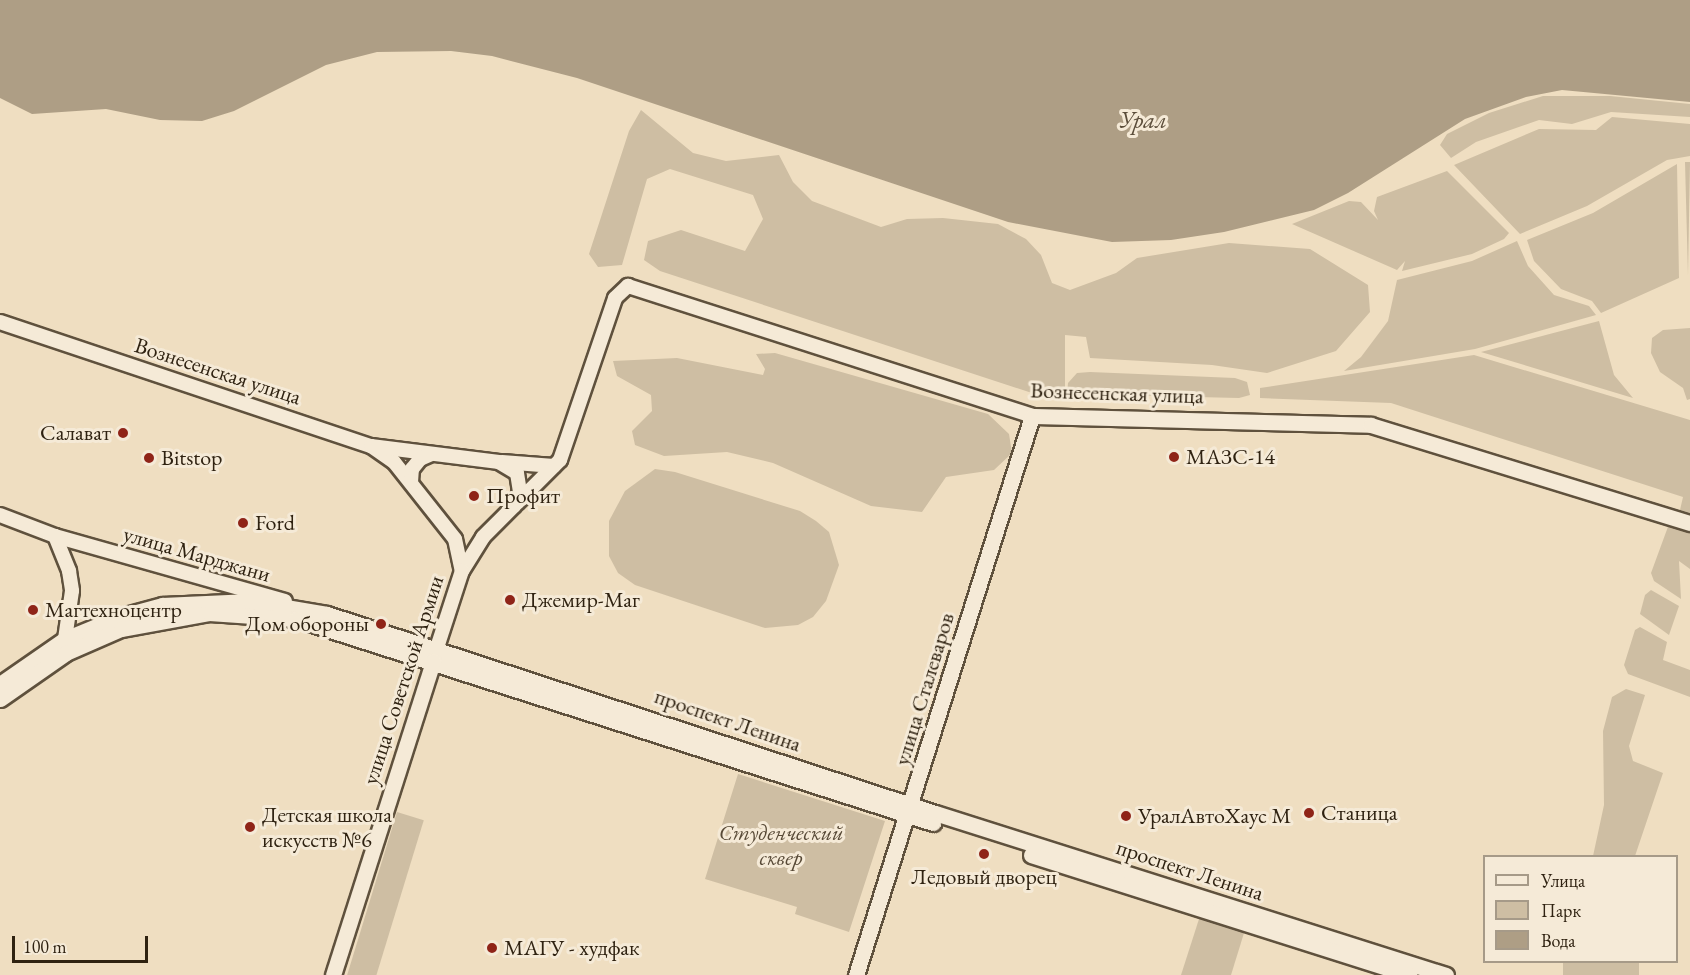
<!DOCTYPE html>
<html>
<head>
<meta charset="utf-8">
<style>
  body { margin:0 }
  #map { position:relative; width:1690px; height:975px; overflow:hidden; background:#efdec1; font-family:"EB Garamond",serif }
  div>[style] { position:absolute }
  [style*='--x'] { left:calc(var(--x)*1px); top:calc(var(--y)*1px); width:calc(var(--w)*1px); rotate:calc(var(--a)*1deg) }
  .green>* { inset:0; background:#cebea3; transform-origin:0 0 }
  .water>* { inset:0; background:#ae9e85 }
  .roads { filter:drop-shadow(2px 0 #5f513d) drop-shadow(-2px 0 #5f513d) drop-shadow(0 2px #5f513d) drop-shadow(0 -2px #5f513d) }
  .tertiary>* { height:14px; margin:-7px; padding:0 7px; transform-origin:7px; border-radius:7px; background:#f5ead7 }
  .secondary>* { height:15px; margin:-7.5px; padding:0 7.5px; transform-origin:7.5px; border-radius:7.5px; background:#f5ead7 }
  .dots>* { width:16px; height:16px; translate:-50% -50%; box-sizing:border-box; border:3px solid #f5ead7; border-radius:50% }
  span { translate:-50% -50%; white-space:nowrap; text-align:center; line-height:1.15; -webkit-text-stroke:6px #f5ead7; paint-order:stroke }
  .street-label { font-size:22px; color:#2f2211 }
  .poi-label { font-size:22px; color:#2f2211 }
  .right { translate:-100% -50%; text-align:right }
  .left { translate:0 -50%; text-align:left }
  .park-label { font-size:22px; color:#574936; font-style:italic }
  .water-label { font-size:24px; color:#5b4d3a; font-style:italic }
  .legend { position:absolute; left:1483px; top:855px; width:195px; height:108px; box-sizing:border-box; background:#f5ead7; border:2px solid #a69a88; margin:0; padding:8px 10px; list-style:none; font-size:18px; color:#2f2211 }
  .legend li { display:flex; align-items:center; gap:12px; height:30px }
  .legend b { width:30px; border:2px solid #a69a88 }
  .scale { position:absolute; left:12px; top:936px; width:136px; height:27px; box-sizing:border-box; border:3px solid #2f2211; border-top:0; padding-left:8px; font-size:18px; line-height:21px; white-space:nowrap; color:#2f2211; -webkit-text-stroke:4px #f5ead7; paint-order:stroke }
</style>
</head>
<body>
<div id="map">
  <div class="green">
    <i style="clip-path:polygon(1543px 96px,1610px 96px,1690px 104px,1690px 117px,1611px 112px,1572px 124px,1539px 120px,1476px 142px,1451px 158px,1440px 145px,1447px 134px,1489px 113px)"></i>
    <i style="clip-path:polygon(641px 110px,693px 153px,726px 161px,779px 155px,793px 182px,812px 201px,881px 227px,907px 219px,943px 218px,998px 224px,1026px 239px,1041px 255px,1052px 283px,1070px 290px,1116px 273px,1137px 258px,1229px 243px,1310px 249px,1368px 285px,1370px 312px,1336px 351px,1267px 373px,1212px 365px,1090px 358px,1086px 337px,1065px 335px,1065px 394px,1032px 393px,660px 271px,644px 260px,648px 241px,681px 230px,745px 251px,763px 219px,753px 195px,670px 169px,647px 179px,622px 265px,598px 267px,589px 254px,629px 131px)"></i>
    <i style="clip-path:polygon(1612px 117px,1690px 124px,1690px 156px,1667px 160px,1587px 206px,1520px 234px,1454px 165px,1539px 129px,1596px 130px)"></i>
    <i style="clip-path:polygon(1685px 162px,1690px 162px,1688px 275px)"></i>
    <i style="clip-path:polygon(1677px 164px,1679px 278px,1601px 313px,1592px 301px,1561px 289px,1534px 261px,1527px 240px,1593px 213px)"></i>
    <i style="clip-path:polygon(1447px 171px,1509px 233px,1504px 239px,1472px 254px,1402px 271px,1405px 261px,1397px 270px,1292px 224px,1349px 201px,1361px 202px,1378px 220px,1374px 211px,1377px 197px)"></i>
    <i style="clip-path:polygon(1517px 241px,1528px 266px,1554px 295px,1589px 306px,1596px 315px,1475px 349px,1344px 371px,1361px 357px,1388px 321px,1397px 280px,1472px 261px)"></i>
    <i style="clip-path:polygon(1599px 321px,1614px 375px,1633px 398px,1481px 352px)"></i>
    <i style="clip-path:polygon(1690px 328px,1690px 399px,1687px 400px,1683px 388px,1660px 372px,1651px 353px,1652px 338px,1663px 330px)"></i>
    <i style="clip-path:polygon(775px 353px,988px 414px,1009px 434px,1012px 453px,994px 470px,946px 477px,922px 512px,871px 506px,773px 463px,727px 452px,664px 456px,635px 445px,632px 431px,652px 411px,651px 395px,617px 376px,613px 361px,677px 358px,763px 375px,765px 369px,756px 354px)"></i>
    <i style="clip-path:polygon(1474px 355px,1690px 420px,1690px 513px,1680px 510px,1683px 497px,1391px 403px,1260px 398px,1260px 388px)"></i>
    <i style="clip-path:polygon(1090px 372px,1235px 378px,1247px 382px,1250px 395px,1239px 398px,1067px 394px,1068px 383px,1077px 373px)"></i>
    <i style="clip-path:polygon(655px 469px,675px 472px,800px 511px,816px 521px,829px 532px,839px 565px,826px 601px,813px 617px,798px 625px,765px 628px,635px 585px,618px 573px,609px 556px,609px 521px,625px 491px)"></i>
    <i style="clip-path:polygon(1669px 524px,1690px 530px,1690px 569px,1679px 561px,1681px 599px,1654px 581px,1651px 573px)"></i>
    <i style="clip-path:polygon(1651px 590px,1679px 606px,1669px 635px,1640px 614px,1645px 595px)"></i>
    <i style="clip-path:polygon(1640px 627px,1667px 642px,1663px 660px,1690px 670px,1690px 697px,1628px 674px,1624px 665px,1635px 630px)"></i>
    <i style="clip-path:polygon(1626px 689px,1645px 695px,1629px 746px,1633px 761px,1663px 773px,1635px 856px,1593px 856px,1604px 805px,1603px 731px,1612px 697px)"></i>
    <i style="clip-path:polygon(738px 774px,885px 821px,849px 932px,795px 914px,797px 907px,705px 879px)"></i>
    <i style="left:397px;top:812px;width:28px;height:171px;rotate:17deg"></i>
    <i style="clip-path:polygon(1205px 916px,1244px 933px,1231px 975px,1181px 975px,1199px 919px)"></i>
    <i style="left:1563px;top:962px;width:76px;height:14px"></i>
  </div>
  <div class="water">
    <i style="clip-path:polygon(0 0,1690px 0,1690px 102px,1562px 90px,1526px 97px,1465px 119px,1348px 193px,1314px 210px,1224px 232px,1171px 240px,1112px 242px,1008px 222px,577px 78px,492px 56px,451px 51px,377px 52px,326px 65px,234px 111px,202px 121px,160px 120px,106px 109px,32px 114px,0 98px)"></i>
  </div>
  <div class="roads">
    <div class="tertiary">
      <i style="--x:0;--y:322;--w:391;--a:18.5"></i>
      <i style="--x:371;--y:446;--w:28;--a:35"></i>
      <i style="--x:394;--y:462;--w:98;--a:51.6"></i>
      <i style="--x:455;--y:539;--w:33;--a:78"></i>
      <i style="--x:462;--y:571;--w:40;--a:-58"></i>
      <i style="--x:483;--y:537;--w:44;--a:-45"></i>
      <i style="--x:514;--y:506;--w:15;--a:-67"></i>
      <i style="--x:520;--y:492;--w:19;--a:-99"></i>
      <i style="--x:517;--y:473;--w:21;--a:-149"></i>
      <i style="--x:499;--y:462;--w:129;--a:-172.9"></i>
      <i style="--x:502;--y:462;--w:52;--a:4.4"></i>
      <i style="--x:411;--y:482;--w:13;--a:-86"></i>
      <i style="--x:412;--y:469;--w:13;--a:-51"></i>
      <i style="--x:420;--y:459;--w:13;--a:-23"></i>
      <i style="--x:517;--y:503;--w:61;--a:-45"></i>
      <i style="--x:560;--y:460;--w:171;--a:-71.2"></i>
      <i style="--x:615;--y:298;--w:18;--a:-43"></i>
      <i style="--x:628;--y:286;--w:424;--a:17.8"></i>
      <i style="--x:0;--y:515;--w:59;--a:20.9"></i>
      <i style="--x:55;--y:536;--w:239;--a:15.8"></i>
      <i style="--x:55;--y:536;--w:38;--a:68"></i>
      <i style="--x:69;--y:571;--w:20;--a:81"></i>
      <i style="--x:72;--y:591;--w:49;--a:98.3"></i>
      <i style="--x:433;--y:660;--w:94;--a:-72"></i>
    </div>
    <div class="secondary">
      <i style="--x:0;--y:684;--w:79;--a:-34.7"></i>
      <i style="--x:65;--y:639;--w:57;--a:-22.5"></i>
      <i style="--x:118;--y:617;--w:46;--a:-15.3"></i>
      <i style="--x:162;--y:605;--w:88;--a:-2.6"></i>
      <i style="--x:250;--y:601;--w:78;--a:9.6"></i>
      <i style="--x:327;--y:614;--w:640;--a:18.12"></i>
      <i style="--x:935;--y:813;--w:536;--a:17.59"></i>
      <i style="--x:0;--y:699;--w:80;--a:-34.9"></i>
      <i style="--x:66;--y:653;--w:60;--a:-23.6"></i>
      <i style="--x:121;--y:629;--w:89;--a:-10.3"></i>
      <i style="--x:209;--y:613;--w:87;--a:3.9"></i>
      <i style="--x:296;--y:619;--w:669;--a:17.76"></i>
      <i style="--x:1031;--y:855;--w:397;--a:17.6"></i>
      <i style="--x:333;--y:975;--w:330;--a:-72.3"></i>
      <i style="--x:856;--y:975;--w:586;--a:-72.52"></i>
      <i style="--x:1032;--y:416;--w:339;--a:1.5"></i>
      <i style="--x:1371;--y:425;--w:334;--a:17.1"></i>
    </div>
  </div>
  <div class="dots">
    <i style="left:123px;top:433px;background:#8f2418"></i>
    <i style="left:1174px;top:457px;background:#8f2418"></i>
    <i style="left:149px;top:458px;background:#8f2418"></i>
    <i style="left:474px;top:496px;background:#8f2418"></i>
    <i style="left:243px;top:523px;background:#8f2418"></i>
    <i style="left:510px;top:600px;background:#8f2418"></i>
    <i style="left:33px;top:610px;background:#8f2418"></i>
    <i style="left:381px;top:624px;background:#8f2418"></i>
    <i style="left:1309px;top:813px;background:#8f2418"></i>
    <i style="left:1126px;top:816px;background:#8f2418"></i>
    <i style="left:250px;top:827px;background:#8f2418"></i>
    <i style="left:984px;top:854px;background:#8f2418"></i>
    <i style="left:492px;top:948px;background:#8f2418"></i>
  </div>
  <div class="street-label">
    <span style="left:218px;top:371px;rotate:18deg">Вознесенская улица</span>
    <span style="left:1117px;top:393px;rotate:2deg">Вознесенская улица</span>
    <span style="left:197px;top:554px;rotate:16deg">улица Марджани</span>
    <span style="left:403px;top:680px;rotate:-72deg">улица Советской Армии</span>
    <span style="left:924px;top:689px;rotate:-73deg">улица Сталеваров</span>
    <span style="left:728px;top:720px;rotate:19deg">проспект Ленина</span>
    <span style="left:1190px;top:870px;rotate:18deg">проспект Ленина</span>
  </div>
  <div class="poi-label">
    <span class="right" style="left:111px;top:433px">Салават</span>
    <span class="left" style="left:1186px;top:457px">МАЗС-14</span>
    <span class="left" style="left:161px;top:458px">Bitstop</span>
    <span class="left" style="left:486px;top:496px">Профит</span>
    <span class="left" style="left:255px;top:523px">Ford</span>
    <span class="left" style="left:522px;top:600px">Джемир-Маг</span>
    <span class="left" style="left:45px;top:610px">Магтехноцентр</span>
    <span class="right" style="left:369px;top:624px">Дом обороны</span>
    <span class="left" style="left:1321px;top:813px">Станица</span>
    <span class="left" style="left:262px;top:827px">Детская школа<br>искусств №6</span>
    <span class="left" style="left:1138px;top:816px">УралАвтоХаус М</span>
    <span style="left:984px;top:877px">Ледовый дворец</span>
    <span class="left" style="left:504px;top:948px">МАГУ - худфак</span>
  </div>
  <div class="park-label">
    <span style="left:781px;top:845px">Студенческий<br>сквер</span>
  </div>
  <div class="water-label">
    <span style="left:1143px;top:120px">Урал</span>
  </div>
  <ul class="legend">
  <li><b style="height:8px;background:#f5ead7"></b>Улица</li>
  <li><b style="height:16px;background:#cebea3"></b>Парк</li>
  <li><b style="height:16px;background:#ae9e85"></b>Вода</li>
  </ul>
  <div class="scale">100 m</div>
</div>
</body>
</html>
